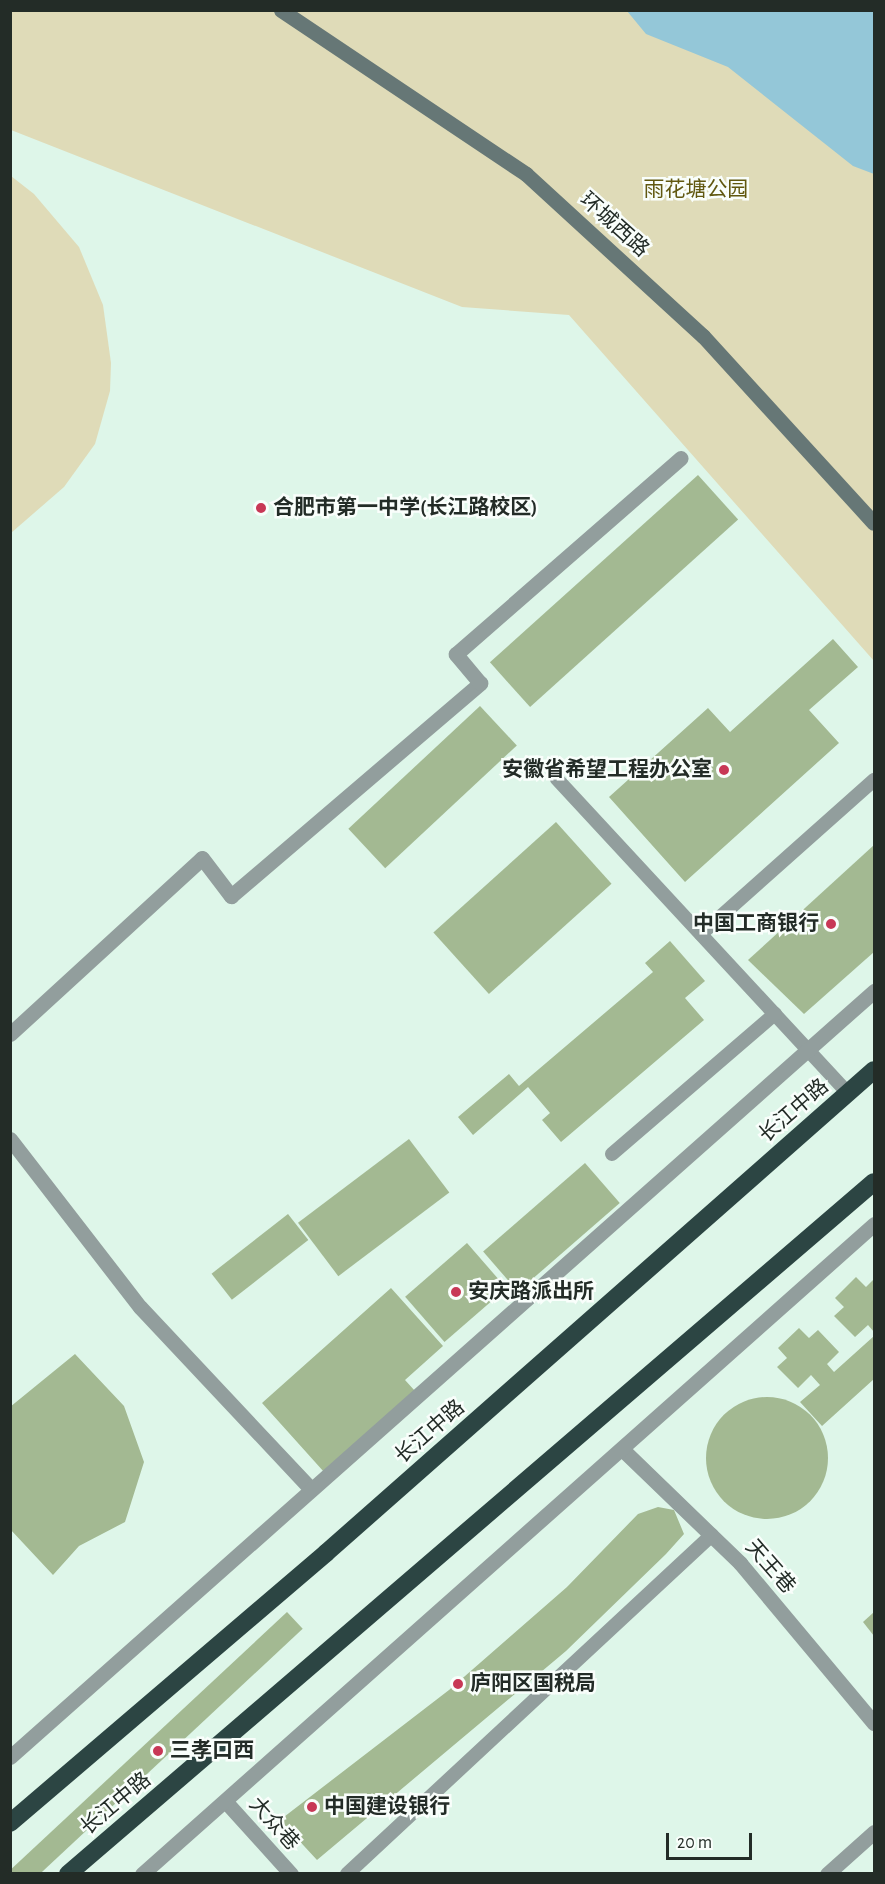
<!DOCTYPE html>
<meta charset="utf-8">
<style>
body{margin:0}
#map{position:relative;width:885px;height:1884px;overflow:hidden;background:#def6e9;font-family:"Alegreya Sans","Noto Sans SC",sans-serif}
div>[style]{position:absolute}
.green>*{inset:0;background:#dfdbb8}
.water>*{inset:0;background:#94c7d8}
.building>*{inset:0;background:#a3b992;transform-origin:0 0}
.round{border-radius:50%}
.lane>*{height:14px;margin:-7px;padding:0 7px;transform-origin:7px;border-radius:7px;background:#929e9d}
.street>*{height:15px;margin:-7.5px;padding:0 7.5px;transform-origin:7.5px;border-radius:7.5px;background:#929e9d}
.secondary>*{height:15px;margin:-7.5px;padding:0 7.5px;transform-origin:7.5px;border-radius:7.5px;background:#667776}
.highway>*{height:18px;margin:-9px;padding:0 9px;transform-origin:9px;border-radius:9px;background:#2c4543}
.dots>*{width:16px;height:16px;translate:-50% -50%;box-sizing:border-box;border:3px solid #f9fefb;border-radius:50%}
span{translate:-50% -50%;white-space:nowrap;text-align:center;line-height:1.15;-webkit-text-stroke:5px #f9fefb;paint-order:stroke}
.park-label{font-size:21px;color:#615810}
.street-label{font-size:21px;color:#232c27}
.poi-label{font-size:21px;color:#232c27;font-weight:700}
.left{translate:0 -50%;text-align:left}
.right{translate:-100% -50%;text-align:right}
.frame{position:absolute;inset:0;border:12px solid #232c27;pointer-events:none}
.scale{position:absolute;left:666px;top:1833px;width:86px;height:27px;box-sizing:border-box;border:3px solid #232c27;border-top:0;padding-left:8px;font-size:18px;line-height:21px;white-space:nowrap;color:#232c27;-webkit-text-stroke:4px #f9fefb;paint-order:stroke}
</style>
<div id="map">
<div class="green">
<div style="clip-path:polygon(10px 11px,874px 11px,874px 661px,569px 315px,462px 307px,11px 130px)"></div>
<div style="clip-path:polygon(11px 176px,34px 194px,79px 247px,103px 305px,111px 363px,110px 391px,95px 444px,64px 487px,11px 533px)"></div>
</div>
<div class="water">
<div style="clip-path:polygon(627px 11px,874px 11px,874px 174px,853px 166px,728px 67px,646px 34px)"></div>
</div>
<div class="building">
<div style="left:698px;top:475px;width:60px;height:280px;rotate:48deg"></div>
<div style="clip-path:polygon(833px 639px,858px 667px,809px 710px,839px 743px,685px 882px,609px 797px,708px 708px,730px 732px)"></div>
<div style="left:480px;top:706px;width:54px;height:180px;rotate:47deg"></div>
<div style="left:556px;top:822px;width:83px;height:165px;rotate:48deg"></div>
<div style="clip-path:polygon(874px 845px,874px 952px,804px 1014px,748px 960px)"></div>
<div style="clip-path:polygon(670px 941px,705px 981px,685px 998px,704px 1020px,561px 1142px,542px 1120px,550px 1113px,528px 1087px,473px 1135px,458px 1117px,509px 1074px,519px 1086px,653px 972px,645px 963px)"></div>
<div style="left:409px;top:1139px;width:67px;height:139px;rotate:53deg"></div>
<div style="left:585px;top:1163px;width:53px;height:135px;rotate:49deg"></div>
<div style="left:288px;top:1214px;width:33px;height:97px;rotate:52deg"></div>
<div style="left:467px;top:1243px;width:60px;height:82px;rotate:49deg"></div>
<div style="clip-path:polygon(856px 1277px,866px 1287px,874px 1279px,874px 1332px,868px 1325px,855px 1337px,834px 1316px,844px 1307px,835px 1298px)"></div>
<div style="clip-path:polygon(391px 1288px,443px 1346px,405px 1380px,415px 1391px,324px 1472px,262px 1403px)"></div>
<div style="clip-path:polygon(799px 1328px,809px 1338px,818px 1330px,839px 1352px,827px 1364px,834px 1372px,874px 1336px,874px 1379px,822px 1426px,800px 1402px,820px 1385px,811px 1375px,798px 1388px,777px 1367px,787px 1358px,778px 1348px)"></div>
<div style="clip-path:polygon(75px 1354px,124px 1406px,144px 1462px,125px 1522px,79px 1546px,53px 1575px,10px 1529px,10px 1407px)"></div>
<div class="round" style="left:706px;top:1397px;width:122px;height:122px"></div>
<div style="clip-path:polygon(658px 1507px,674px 1510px,684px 1534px,666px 1554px,566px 1651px,317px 1860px,280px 1820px,449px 1690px,567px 1587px,638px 1514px)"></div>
<div style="left:287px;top:1612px;width:23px;height:381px;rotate:47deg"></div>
<div style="clip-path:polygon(874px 1612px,874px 1636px,863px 1622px)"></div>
</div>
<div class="lane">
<div style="left:557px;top:779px;width:428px;rotate:47.2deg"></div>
<div style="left:701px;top:934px;width:232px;rotate:-41.7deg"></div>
<div style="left:612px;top:1154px;width:215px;rotate:-40.7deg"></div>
<div style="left:347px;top:1874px;width:498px;rotate:-42.9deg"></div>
</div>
<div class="street">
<div style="left:10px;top:1034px;width:260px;rotate:-42.5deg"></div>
<div style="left:202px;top:858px;width:48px;rotate:52.7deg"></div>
<div style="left:231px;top:896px;width:328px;rotate:-40.5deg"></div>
<div style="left:480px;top:683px;width:38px;rotate:-130deg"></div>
<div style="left:456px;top:654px;width:298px;rotate:-41.1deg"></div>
<div style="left:10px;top:1139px;width:212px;rotate:52.3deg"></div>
<div style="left:140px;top:1307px;width:250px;rotate:46.8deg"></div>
<div style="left:623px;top:1450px;width:163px;rotate:44deg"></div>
<div style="left:740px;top:1563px;width:209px;rotate:50.1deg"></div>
<div style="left:10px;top:1757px;width:1155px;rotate:-41.56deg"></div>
<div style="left:226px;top:1802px;width:97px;rotate:47.9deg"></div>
<div style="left:142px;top:1874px;width:979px;rotate:-41.6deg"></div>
<div style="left:827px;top:1874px;width:63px;rotate:-41.8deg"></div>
</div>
<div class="secondary">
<div style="left:281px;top:10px;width:295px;rotate:33.8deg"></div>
<div style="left:526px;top:174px;width:240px;rotate:42.5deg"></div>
<div style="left:703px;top:336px;width:253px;rotate:47.6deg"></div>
</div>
<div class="highway">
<div style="left:10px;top:1823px;width:416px;rotate:-40.5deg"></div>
<div style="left:326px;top:1553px;width:730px;rotate:-41.39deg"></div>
<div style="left:68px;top:1874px;width:1062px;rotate:-40.65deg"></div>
</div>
<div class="dots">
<div style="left:261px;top:508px;background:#c83856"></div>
<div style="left:724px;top:770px;background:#c83856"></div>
<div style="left:831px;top:924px;background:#c83856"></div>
<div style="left:456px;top:1292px;background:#c83856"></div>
<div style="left:458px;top:1684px;background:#c83856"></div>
<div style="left:158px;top:1751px;background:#c83856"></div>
<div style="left:312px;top:1807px;background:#c83856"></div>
</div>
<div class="park-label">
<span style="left:696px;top:190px">雨花塘公园</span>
</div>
<div class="street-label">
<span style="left:614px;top:225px;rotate:42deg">环城西路</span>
<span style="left:794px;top:1111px;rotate:-41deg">长江中路</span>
<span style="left:430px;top:1432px;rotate:-41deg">长江中路</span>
<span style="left:770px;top:1567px;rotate:49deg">天王巷</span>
<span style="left:116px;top:1804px;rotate:-40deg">长江中路</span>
<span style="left:274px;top:1824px;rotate:48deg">大众巷</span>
</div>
<div class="poi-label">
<span class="left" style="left:273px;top:508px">合肥市第一中学(长江路校区)</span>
<span class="right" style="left:712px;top:770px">安徽省希望工程办公室</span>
<span class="right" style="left:819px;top:924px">中国工商银行</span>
<span class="left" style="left:468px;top:1292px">安庆路派出所</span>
<span class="left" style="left:470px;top:1684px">庐阳区国税局</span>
<span class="left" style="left:170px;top:1751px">三孝口西</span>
<span class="left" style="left:324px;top:1807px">中国建设银行</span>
</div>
<div class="frame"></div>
<div class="scale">20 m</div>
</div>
